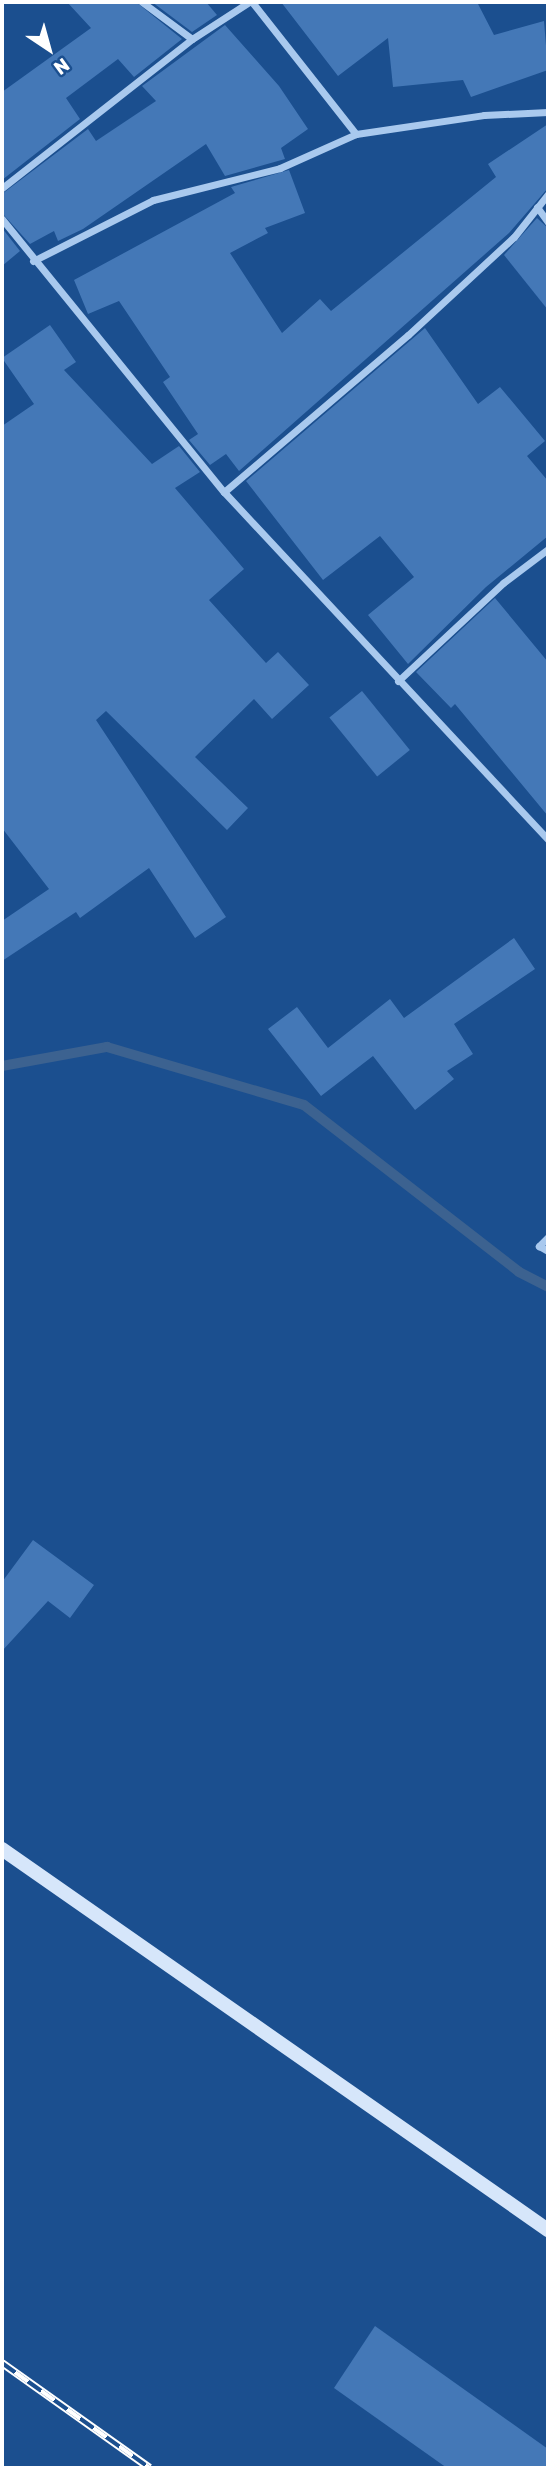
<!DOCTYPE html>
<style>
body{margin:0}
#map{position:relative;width:550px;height:2470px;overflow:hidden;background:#1b4f8f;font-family:Rubik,sans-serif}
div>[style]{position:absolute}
.stream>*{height:10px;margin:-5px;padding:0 5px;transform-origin:5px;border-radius:5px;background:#3c6290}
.building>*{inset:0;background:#4478b7;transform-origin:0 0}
.street>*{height:7px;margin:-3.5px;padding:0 3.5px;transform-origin:3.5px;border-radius:3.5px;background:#a9c9ee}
.secondary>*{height:14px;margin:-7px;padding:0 7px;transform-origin:7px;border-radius:7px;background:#d6e6fa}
.rail>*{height:8px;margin-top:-4px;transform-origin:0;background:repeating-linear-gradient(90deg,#1b4f8f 0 16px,#fff 0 32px);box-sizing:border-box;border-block:2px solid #fff}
span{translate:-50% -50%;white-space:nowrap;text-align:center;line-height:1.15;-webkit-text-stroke:5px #1b4f8f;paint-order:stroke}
.frame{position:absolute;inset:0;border:4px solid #fff;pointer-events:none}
.north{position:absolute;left:14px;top:14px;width:70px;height:70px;-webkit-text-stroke:5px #1b4f8f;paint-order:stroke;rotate:144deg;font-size:19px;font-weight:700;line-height:28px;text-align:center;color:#fff}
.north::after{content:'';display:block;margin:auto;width:24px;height:32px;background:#fff;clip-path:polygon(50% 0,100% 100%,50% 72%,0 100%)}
</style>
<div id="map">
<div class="stream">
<div style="left:2px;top:1066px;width:107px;rotate:-10.3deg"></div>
<div style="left:107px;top:1047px;width:205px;rotate:16.4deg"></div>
<div style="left:304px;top:1105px;width:272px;rotate:37.8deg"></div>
<div style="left:519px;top:1272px;width:33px;rotate:27deg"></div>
</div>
<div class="building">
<div style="clip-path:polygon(67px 2px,136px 2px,182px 39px,134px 77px,118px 59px,66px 98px,80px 119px,2px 180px,2px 92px,91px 28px)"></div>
<div style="clip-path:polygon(152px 2px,206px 2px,217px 15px,192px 32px)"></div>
<div style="clip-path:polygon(281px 2px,477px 2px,494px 35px,544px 21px,548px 70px,471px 97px,463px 80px,393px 87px,388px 38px,338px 76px)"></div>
<div style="clip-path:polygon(225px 25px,279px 86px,308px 129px,281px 148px,285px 159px,225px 176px,206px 144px,83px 229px,58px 241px,54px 231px,30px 244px,2px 213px,2px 194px,88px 129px,96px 141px,156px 101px,142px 86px)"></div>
<div style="clip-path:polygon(548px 124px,548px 188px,509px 233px,239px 471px,226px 454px,210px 465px,189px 440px,198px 434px,163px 382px,170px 377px,119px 301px,88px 314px,74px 280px,235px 193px,231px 187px,289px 170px,305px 213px,265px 228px,268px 233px,230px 253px,282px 333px,320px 299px,331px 311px,496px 177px,488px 164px)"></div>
<div style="clip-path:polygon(537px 218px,548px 228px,548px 310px,504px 255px)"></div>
<div style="clip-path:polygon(2px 228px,20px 251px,2px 266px)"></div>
<div style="clip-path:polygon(50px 325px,76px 362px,64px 370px,152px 464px,179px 446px,200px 472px,175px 488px,244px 569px,209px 600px,266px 663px,278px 652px,309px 685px,272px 719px,254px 699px,195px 757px,248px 808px,227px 830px,106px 711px,96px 720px,226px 917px,195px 938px,149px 868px,80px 918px,76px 912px,2px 961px,2px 921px,49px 889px,2px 828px,2px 426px,34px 404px,2px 358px)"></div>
<div style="clip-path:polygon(425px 328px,478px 404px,500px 387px,545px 441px,527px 456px,548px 481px,548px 536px,486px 587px,408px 664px,368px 615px,414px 577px,380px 536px,323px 580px,246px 481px)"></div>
<div style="clip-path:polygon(495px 598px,548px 662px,548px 816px,455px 704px,451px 708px,416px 672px)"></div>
<div style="left:362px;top:691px;width:76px;height:42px;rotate:51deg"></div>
<div style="clip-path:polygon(514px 938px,535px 969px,454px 1024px,473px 1054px,447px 1071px,454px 1079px,415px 1110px,373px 1056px,321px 1096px,268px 1029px,297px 1007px,328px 1048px,390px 999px,404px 1018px)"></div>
<div style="clip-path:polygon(33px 1540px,94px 1585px,70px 1618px,48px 1601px,2px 1651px,2px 1582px)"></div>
<div style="clip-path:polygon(375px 2326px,548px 2449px,548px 2468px,447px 2468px,334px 2388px)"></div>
</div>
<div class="street">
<div style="left:142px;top:2px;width:62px;rotate:36.5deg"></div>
<div style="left:252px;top:2px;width:168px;rotate:51.8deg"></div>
<div style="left:2px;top:188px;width:241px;rotate:-38.1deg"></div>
<div style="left:192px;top:39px;width:68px;rotate:-33deg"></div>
<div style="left:537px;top:207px;width:19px;rotate:54deg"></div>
<div style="left:2px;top:219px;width:352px;rotate:50.9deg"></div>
<div style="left:224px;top:492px;width:475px;rotate:47deg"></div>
<div style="left:33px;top:261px;width:135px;rotate:-26.9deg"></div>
<div style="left:153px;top:200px;width:131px;rotate:-14.1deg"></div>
<div style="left:280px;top:168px;width:83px;rotate:-24.1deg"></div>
<div style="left:356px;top:134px;width:129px;rotate:-8.4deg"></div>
<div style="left:484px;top:115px;width:64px;rotate:-2.7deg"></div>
<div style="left:224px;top:492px;width:242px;rotate:-40.5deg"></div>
<div style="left:408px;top:335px;width:144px;rotate:-42.8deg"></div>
<div style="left:514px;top:237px;width:55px;rotate:-51.7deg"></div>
<div style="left:398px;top:681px;width:144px;rotate:-43deg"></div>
<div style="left:503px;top:583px;width:56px;rotate:-37.1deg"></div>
<div style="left:548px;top:1237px;width:13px;rotate:135deg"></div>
<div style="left:539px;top:1246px;width:10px;rotate:29deg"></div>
</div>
<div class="secondary">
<div style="left:2px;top:1849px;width:666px;rotate:34.91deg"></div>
</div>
<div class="rail">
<div style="left:2px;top:2363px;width:181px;rotate:35.4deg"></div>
</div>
<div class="frame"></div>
<div class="north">N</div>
</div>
